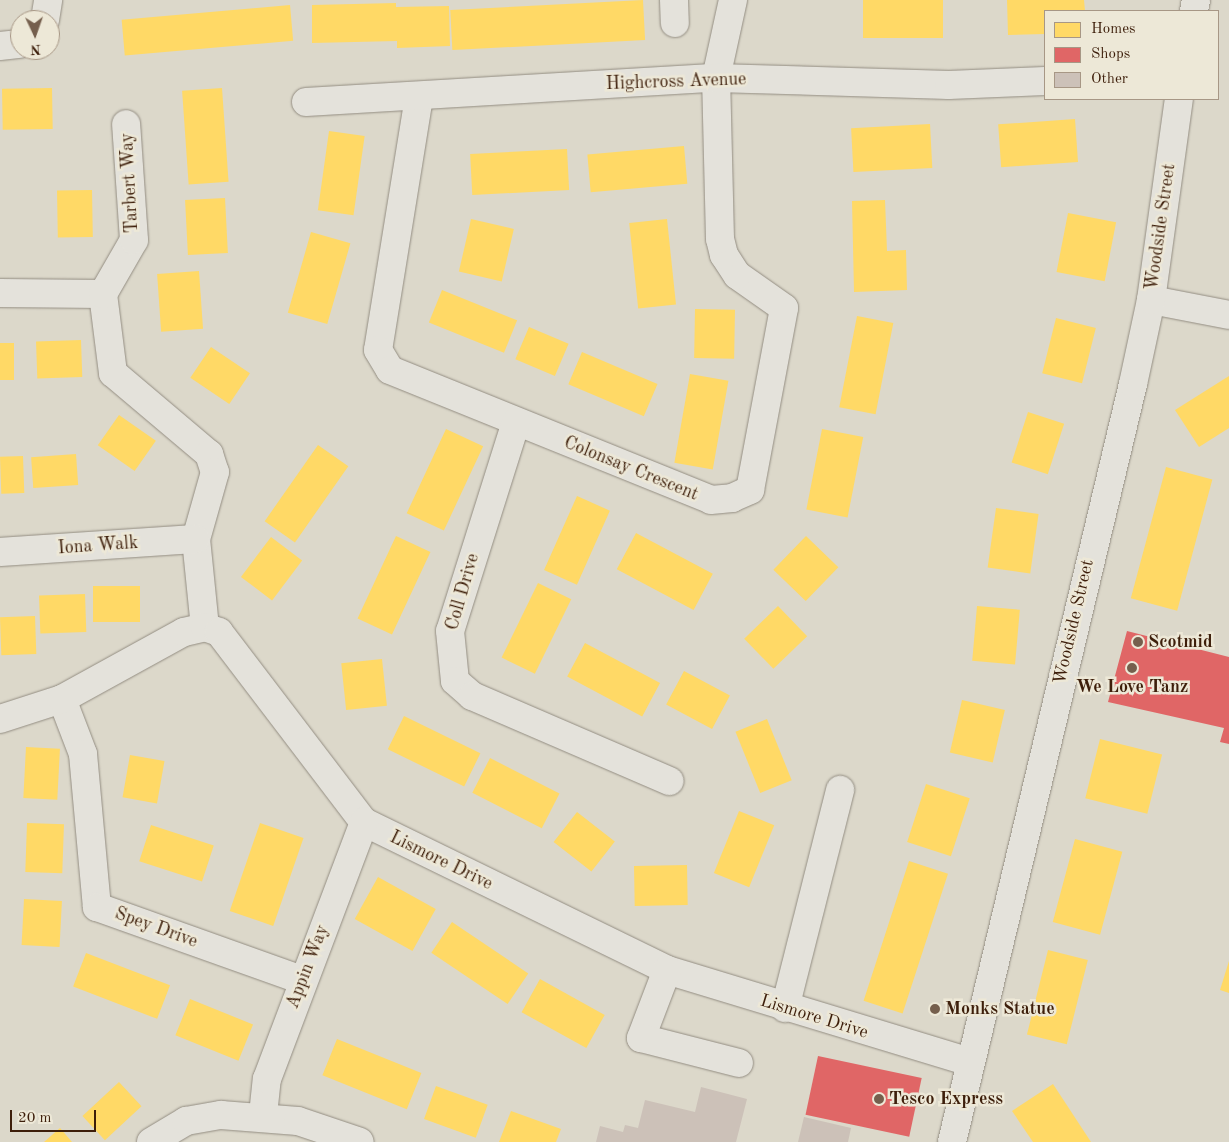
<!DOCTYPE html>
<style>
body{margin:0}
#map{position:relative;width:1229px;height:1142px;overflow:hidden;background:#dcd8ca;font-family:"Old Standard TT",serif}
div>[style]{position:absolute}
.homes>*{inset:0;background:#ffd966;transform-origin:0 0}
.shops>*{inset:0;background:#e06666;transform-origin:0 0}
.building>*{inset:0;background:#ccc1b8}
.roads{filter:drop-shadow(0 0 1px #938d82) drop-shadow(0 0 1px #938d82)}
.minor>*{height:28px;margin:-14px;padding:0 14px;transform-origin:14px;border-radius:14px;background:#e4e2db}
.dots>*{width:14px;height:14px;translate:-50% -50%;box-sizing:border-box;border:2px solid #ede8d7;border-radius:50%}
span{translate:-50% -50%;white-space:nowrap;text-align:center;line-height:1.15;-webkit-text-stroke:5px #ede8d7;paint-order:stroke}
.street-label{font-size:18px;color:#3d1e0a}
.poi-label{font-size:18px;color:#3d1e0a;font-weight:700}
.left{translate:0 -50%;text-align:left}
.legend{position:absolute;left:1044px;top:10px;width:175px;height:90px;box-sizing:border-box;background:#ede8d7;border:1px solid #a79785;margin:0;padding:6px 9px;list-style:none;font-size:15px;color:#3d1e0a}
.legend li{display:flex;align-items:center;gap:10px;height:25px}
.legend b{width:25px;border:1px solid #a79785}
.north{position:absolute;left:10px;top:10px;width:50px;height:50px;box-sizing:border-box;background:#ede8d7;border:1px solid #a79785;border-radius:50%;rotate:177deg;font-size:14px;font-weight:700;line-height:20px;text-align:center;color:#3d1e0a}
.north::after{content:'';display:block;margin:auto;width:18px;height:22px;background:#755f4d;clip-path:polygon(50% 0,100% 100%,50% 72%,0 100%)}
.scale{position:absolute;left:10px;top:1110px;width:86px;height:22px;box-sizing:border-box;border:2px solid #3d1e0a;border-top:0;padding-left:6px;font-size:15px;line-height:18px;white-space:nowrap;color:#3d1e0a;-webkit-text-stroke:4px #ede8d7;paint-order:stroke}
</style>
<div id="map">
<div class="homes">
<div style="left:643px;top:0;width:40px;height:193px;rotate:87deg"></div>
<div style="left:863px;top:0;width:80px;height:38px"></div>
<div style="clip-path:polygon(1007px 0,1084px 0,1085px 11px,1045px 11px,1045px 34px,1008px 35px)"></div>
<div style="clip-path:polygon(396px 3px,396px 7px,449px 6px,450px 46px,397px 48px,397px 41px,312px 43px,312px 5px)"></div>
<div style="left:290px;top:5px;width:36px;height:169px;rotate:85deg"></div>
<div style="left:52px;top:88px;width:41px;height:50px;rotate:89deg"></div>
<div style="left:222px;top:88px;width:94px;height:40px;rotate:86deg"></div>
<div style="left:1075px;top:119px;width:43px;height:77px;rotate:86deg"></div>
<div style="left:930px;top:124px;width:44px;height:79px;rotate:87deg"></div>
<div style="left:329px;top:131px;width:36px;height:80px;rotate:8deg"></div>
<div style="left:684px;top:146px;width:38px;height:97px;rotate:85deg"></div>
<div style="left:567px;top:149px;width:41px;height:97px;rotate:87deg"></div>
<div style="left:92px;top:190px;width:47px;height:35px;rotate:89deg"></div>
<div style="left:225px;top:198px;width:55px;height:40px;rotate:87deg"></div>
<div style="clip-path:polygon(885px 200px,887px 251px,906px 250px,907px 290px,854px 292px,852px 201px)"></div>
<div style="left:1068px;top:213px;width:49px;height:60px;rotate:11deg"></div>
<div style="left:471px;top:219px;width:44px;height:54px;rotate:13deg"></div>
<div style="left:667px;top:219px;width:86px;height:38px;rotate:84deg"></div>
<div style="left:311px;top:232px;width:41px;height:84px;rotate:16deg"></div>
<div style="left:199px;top:271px;width:58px;height:42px;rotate:86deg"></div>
<div style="left:442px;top:290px;width:81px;height:35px;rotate:22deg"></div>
<div style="left:695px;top:309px;width:40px;height:49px;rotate:1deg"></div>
<div style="left:857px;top:316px;width:37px;height:93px;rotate:11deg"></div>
<div style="left:1056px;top:318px;width:41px;height:57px;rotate:14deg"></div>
<div style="left:529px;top:327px;width:43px;height:35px;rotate:23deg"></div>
<div style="left:81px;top:340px;width:37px;height:45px;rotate:88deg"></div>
<div style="left:0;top:343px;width:14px;height:37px"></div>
<div style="left:211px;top:347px;width:47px;height:37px;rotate:34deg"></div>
<div style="left:582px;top:352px;width:82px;height:35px;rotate:23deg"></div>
<div style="left:690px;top:374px;width:39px;height:90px;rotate:10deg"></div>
<div style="clip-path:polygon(1229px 376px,1229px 428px,1199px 447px,1175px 410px)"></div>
<div style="left:1028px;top:412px;width:38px;height:53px;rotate:18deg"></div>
<div style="left:119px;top:415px;width:45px;height:37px;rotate:35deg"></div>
<div style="left:446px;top:429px;width:41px;height:93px;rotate:25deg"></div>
<div style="left:822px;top:429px;width:42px;height:82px;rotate:11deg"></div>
<div style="left:318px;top:445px;width:37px;height:93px;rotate:35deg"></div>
<div style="left:76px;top:454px;width:31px;height:45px;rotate:86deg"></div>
<div style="left:23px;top:456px;width:37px;height:23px;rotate:88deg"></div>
<div style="left:1166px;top:467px;width:48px;height:136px;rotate:15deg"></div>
<div style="left:577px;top:496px;width:36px;height:81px;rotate:24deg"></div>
<div style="left:996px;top:508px;width:43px;height:60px;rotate:8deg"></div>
<div style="left:636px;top:533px;width:87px;height:41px;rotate:28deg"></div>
<div style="left:396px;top:536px;width:38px;height:91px;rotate:25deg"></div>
<div style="left:806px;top:536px;width:45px;height:47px;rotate:44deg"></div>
<div style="left:271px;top:537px;width:39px;height:50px;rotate:37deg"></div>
<div style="left:538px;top:583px;width:37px;height:83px;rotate:26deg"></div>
<div style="left:140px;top:586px;width:36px;height:47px;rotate:90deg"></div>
<div style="left:85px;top:594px;width:38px;height:46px;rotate:88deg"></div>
<div style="left:778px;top:606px;width:42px;height:47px;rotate:46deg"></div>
<div style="left:977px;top:606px;width:43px;height:55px;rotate:5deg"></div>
<div style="left:35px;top:616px;width:38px;height:35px;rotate:88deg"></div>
<div style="left:585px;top:643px;width:85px;height:38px;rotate:28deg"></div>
<div style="left:382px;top:659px;width:47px;height:41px;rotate:84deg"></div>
<div style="left:684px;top:671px;width:52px;height:38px;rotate:28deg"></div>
<div style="left:962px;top:700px;width:44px;height:54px;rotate:13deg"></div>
<div style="left:404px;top:716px;width:85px;height:37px;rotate:26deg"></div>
<div style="left:767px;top:719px;width:66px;height:34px;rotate:68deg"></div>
<div style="left:1100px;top:739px;width:64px;height:61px;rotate:14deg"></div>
<div style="left:26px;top:747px;width:34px;height:51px;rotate:3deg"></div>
<div style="left:130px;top:755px;width:35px;height:43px;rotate:10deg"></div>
<div style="left:490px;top:758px;width:78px;height:39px;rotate:27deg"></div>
<div style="left:926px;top:784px;width:46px;height:61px;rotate:18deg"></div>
<div style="left:739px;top:811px;width:38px;height:67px;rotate:22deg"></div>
<div style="left:577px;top:812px;width:48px;height:38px;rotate:38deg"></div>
<div style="left:27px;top:823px;width:37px;height:49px;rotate:2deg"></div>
<div style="left:260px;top:823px;width:46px;height:93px;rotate:19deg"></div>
<div style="left:151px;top:825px;width:66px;height:38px;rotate:18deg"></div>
<div style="left:1075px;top:839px;width:49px;height:86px;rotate:15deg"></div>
<div style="left:909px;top:861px;width:41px;height:147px;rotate:18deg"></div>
<div style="left:687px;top:865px;width:40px;height:53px;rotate:89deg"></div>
<div style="left:378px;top:877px;width:66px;height:48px;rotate:29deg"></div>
<div style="left:24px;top:899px;width:38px;height:46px;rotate:3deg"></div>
<div style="left:452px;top:922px;width:92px;height:37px;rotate:34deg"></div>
<div style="left:1048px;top:950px;width:41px;height:87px;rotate:14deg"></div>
<div style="left:86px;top:953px;width:90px;height:36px;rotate:21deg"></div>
<div style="clip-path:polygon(1229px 961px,1229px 993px,1220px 990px)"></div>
<div style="left:540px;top:979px;width:74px;height:38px;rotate:29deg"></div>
<div style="left:190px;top:999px;width:68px;height:39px;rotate:22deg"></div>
<div style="left:337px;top:1039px;width:91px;height:39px;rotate:22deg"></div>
<div style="left:119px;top:1082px;width:33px;height:50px;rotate:47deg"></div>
<div style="clip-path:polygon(1053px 1084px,1091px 1142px,1033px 1142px,1012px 1111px)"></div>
<div style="left:436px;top:1086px;width:55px;height:35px;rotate:20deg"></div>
<div style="clip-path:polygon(511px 1111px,561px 1129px,556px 1142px,499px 1142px)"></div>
<div style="clip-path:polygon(60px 1128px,72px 1142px,44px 1142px)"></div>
</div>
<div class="shops">
<div style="clip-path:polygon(1127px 631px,1229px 657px,1229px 744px,1220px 742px,1224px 728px,1108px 702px)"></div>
<div style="left:818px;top:1056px;width:106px;height:60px;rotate:12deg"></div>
</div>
<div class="building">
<div style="clip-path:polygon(701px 1087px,747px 1099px,736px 1142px,596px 1142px,600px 1126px,623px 1132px,625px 1125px,638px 1128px,645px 1100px,695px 1112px)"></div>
<div style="clip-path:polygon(804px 1117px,851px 1128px,848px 1142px,798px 1142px)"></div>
</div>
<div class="roads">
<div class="minor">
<div style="left:674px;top:0;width:23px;rotate:88deg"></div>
<div style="left:1194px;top:11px;width:11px;rotate:-80deg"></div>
<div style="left:45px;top:20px;width:20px;rotate:-81deg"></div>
<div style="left:0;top:46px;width:20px;rotate:-6deg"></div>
<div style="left:419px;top:97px;width:256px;rotate:99.2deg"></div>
<div style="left:378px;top:350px;width:23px;rotate:59deg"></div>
<div style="left:390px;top:370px;width:346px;rotate:22deg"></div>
<div style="left:711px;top:500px;width:21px;rotate:-5deg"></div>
<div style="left:732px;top:498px;width:20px;rotate:-24deg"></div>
<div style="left:750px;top:490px;width:185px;rotate:-79.4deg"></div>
<div style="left:784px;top:308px;width:57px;rotate:-144.9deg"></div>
<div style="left:737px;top:275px;width:24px;rotate:-123deg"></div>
<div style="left:724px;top:255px;width:16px;rotate:-104deg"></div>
<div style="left:720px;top:239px;width:161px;rotate:-91.4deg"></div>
<div style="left:716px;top:78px;width:80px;rotate:-77.7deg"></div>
<div style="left:306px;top:102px;width:411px;rotate:-3.4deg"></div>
<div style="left:716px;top:78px;width:233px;rotate:1.7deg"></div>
<div style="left:949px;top:85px;width:96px;rotate:-2.4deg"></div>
<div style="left:0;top:293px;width:103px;rotate:0.6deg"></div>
<div style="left:103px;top:294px;width:80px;rotate:82.8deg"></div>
<div style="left:113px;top:373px;width:126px;rotate:40.2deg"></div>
<div style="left:209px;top:454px;width:19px;rotate:72deg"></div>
<div style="left:215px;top:472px;width:70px;rotate:105.8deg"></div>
<div style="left:196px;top:539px;width:88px;rotate:84.2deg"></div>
<div style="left:103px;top:294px;width:62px;rotate:-60.1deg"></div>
<div style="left:134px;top:240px;width:116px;rotate:-93.9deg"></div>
<div style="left:1151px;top:300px;width:79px;rotate:10.9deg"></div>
<div style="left:516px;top:422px;width:219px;rotate:107.5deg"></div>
<div style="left:450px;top:631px;width:50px;rotate:84.3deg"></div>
<div style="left:455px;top:681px;width:23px;rotate:41deg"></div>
<div style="left:472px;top:696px;width:215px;rotate:23.3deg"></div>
<div style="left:0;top:552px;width:196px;rotate:-3.8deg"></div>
<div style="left:62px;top:699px;width:59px;rotate:69.1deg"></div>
<div style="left:83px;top:754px;width:154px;rotate:84.8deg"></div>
<div style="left:97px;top:907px;width:218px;rotate:19.6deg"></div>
<div style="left:0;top:719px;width:65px;rotate:-17.9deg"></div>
<div style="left:62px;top:699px;width:139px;rotate:-28.8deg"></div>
<div style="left:184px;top:632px;width:22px;rotate:-13deg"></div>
<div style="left:205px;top:627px;width:15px;rotate:20deg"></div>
<div style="left:219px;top:632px;width:239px;rotate:52.7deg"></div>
<div style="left:364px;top:822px;width:337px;rotate:26deg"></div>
<div style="left:667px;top:970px;width:317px;rotate:16.9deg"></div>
<div style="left:667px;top:970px;width:73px;rotate:110.9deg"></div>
<div style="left:641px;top:1038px;width:101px;rotate:14.3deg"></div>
<div style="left:785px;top:1008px;width:225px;rotate:-75.8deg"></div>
<div style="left:263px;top:1115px;width:36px;rotate:-84deg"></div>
<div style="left:267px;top:1079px;width:275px;rotate:-69.3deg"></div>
<div style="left:151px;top:1142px;width:41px;rotate:-31deg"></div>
<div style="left:186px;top:1121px;width:36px;rotate:-10deg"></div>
<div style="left:221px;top:1115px;width:77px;rotate:4.5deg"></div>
<div style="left:298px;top:1121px;width:65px;rotate:18.7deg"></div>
<div style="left:952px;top:1142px;width:779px;rotate:-76.57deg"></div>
<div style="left:1133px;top:384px;width:86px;rotate:-77.9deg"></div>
<div style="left:1151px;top:300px;width:203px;rotate:-82.1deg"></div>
</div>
</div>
<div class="dots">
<div style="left:1138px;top:642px;background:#755f4d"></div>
<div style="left:1132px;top:668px;background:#755f4d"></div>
<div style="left:935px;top:1009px;background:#755f4d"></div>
<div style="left:879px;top:1099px;background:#755f4d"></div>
</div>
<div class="street-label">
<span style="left:676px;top:82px;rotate:-2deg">Highcross Avenue</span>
<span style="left:130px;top:183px;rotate:-93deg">Tarbert Way</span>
<span style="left:1161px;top:227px;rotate:-82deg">Woodside Street</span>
<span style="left:631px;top:469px;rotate:22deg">Colonsay Crescent</span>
<span style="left:98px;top:546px;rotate:-4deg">Iona Walk</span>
<span style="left:463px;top:592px;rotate:-74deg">Coll Drive</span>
<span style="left:1074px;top:622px;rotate:-77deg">Woodside Street</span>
<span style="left:441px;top:861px;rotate:26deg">Lismore Drive</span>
<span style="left:156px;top:928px;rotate:20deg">Spey Drive</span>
<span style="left:308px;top:967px;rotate:-69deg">Appin Way</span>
<span style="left:814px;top:1017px;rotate:17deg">Lismore Drive</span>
</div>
<div class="poi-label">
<span class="left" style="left:1148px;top:642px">Scotmid</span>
<span style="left:1132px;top:687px">We Love Tanz</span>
<span class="left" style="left:945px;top:1009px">Monks Statue</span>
<span class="left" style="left:889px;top:1099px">Tesco Express</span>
</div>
<ul class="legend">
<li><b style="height:14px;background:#ffd966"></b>Homes</li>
<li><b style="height:14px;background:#e06666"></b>Shops</li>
<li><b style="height:14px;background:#ccc1b8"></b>Other</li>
</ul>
<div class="north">N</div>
<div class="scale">20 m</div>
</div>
